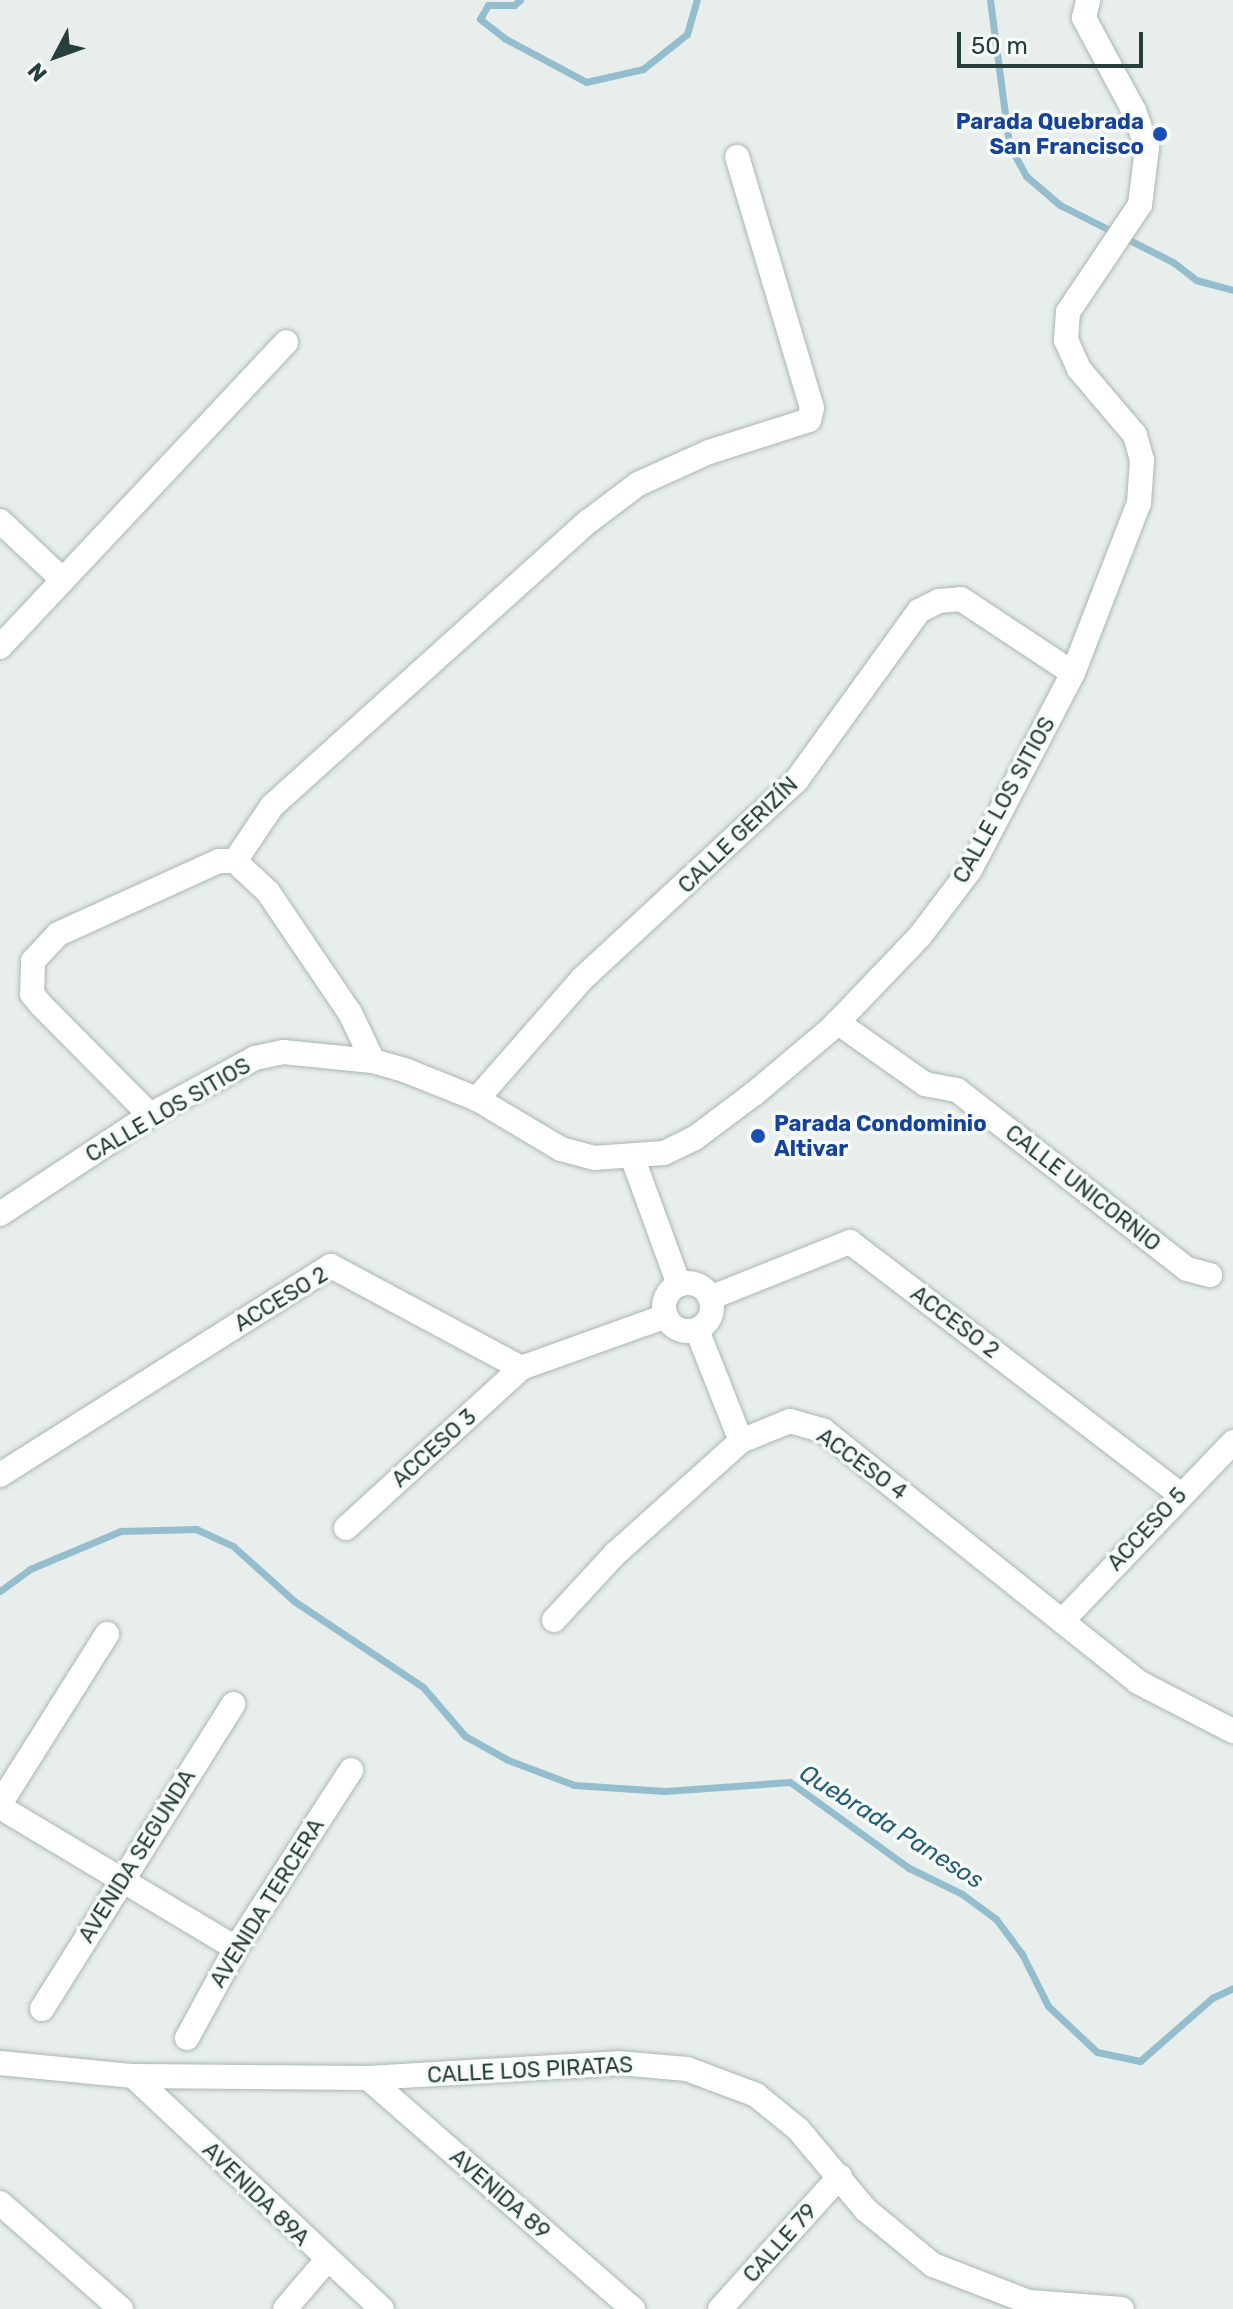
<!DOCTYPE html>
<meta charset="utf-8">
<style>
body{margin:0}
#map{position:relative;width:1233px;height:2309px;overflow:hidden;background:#e7eeec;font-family:Rubik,sans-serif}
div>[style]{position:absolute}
.stream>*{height:7px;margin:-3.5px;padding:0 3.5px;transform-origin:3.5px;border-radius:3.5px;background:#94bdce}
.roads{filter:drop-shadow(0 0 2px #aab6b4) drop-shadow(0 0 2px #aab6b4)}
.minor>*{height:24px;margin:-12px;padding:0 12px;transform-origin:12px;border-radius:12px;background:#fff}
.minor>.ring{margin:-12px;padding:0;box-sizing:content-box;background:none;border:24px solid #fff;border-radius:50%}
.dots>*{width:22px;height:22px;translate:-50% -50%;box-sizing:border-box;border:4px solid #f7fbf9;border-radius:50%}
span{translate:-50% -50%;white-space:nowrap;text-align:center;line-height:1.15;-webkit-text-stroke:7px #f7fbf9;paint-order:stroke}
.transit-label{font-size:22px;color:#164399;font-weight:700}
.right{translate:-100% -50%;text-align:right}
.left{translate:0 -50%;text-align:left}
.street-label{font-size:22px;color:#273f3c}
.water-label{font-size:24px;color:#255e77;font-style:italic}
.north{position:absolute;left:16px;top:16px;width:80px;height:80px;-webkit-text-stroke:6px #f7fbf9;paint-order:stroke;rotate:229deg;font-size:22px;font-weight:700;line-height:32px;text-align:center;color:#273f3c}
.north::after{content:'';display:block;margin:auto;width:28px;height:36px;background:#273f3c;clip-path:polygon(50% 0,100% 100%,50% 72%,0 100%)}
.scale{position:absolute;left:957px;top:32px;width:186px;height:36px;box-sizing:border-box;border:4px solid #273f3c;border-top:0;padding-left:10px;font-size:24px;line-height:28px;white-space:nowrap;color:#273f3c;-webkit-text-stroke:6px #f7fbf9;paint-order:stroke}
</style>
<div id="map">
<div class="stream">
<div style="left:520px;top:0;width:8px;rotate:140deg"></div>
<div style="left:514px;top:5px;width:26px;rotate:180deg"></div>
<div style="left:488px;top:5px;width:16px;rotate:120deg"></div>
<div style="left:480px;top:19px;width:31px;rotate:38deg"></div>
<div style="left:504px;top:38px;width:93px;rotate:28.2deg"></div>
<div style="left:586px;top:82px;width:58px;rotate:-12.8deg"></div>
<div style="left:643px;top:69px;width:56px;rotate:-38.5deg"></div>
<div style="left:687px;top:34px;width:35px;rotate:-74deg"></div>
<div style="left:990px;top:0;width:146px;rotate:82.5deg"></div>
<div style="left:1009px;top:145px;width:35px;rotate:61deg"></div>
<div style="left:1026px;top:176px;width:45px;rotate:40.5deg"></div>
<div style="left:1060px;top:205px;width:127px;rotate:26.8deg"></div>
<div style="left:1173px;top:262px;width:29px;rotate:38deg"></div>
<div style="left:1196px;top:280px;width:38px;rotate:15deg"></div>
<div style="left:0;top:1591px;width:37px;rotate:-36deg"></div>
<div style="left:30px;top:1569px;width:99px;rotate:-22.7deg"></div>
<div style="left:121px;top:1531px;width:75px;rotate:-1.5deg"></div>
<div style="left:196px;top:1529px;width:41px;rotate:24.7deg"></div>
<div style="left:233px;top:1546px;width:82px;rotate:42deg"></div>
<div style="left:294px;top:1601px;width:155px;rotate:33.7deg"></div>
<div style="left:423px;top:1687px;width:65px;rotate:49.4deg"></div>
<div style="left:465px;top:1736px;width:49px;rotate:29.2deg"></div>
<div style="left:508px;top:1760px;width:71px;rotate:20.7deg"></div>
<div style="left:574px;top:1785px;width:91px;rotate:3.8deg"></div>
<div style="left:665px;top:1791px;width:125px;rotate:-4.1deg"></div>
<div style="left:790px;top:1782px;width:147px;rotate:35.9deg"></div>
<div style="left:909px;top:1868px;width:59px;rotate:26.1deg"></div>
<div style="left:962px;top:1894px;width:42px;rotate:36.3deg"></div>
<div style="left:996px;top:1919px;width:44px;rotate:53.4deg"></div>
<div style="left:1022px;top:1954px;width:58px;rotate:63.4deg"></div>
<div style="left:1048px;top:2006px;width:67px;rotate:43.2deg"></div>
<div style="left:1097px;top:2052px;width:44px;rotate:11.8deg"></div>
<div style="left:1140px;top:2061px;width:96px;rotate:-41.2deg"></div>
<div style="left:1212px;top:1998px;width:23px;rotate:-25deg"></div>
</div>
<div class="roads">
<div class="minor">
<div style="left:0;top:521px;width:83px;rotate:43.1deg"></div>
<div style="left:0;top:647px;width:418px;rotate:-46.8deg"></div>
<div style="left:235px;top:861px;width:66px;rotate:-56.1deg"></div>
<div style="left:272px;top:806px;width:426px;rotate:-42deg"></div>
<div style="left:589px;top:521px;width:61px;rotate:-37.1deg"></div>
<div style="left:638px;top:484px;width:78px;rotate:-24.3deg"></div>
<div style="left:709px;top:452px;width:105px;rotate:-17.7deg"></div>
<div style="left:809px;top:420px;width:12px;rotate:-76deg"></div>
<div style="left:812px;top:408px;width:262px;rotate:-106.6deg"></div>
<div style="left:837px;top:1022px;width:108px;rotate:35.2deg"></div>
<div style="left:925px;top:1084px;width:33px;rotate:11deg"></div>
<div style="left:957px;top:1090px;width:291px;rotate:37.9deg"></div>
<div style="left:1187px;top:1269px;width:24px;rotate:15deg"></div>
<div style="left:477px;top:1099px;width:159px;rotate:-48.8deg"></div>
<div style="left:582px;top:979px;width:292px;rotate:-42.8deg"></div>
<div style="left:796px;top:781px;width:210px;rotate:-54.1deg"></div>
<div style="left:919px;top:611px;width:22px;rotate:-27deg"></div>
<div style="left:939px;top:601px;width:22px;rotate:-5deg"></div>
<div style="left:961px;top:599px;width:134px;rotate:33.5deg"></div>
<div style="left:150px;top:1115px;width:155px;rotate:-134.7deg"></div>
<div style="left:41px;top:1005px;width:14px;rotate:-129deg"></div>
<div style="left:32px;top:994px;width:33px;rotate:-88deg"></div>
<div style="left:33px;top:961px;width:37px;rotate:-47deg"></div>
<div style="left:58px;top:934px;width:177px;rotate:-24.4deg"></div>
<div style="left:219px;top:861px;width:16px"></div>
<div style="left:235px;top:861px;width:45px;rotate:43.2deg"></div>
<div style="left:268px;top:892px;width:146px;rotate:55.9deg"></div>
<div style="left:350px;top:1013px;width:53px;rotate:64.4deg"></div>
<div style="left:633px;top:1159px;width:134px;rotate:69.9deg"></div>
<div style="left:0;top:1214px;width:180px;rotate:-33.4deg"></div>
<div style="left:150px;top:1115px;width:119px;rotate:-28.5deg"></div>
<div style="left:255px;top:1058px;width:29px;rotate:-12deg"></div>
<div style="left:283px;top:1052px;width:90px;rotate:5.7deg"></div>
<div style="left:373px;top:1061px;width:35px;rotate:16deg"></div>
<div style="left:407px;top:1071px;width:75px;rotate:21.8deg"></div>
<div style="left:477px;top:1099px;width:98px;rotate:30.8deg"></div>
<div style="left:561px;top:1149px;width:34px;rotate:15deg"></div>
<div style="left:594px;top:1158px;width:70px;rotate:-4.1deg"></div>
<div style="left:664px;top:1153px;width:34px;rotate:-26deg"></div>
<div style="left:695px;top:1138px;width:75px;rotate:-36.9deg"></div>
<div style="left:755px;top:1093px;width:101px;rotate:-40.2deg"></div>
<div style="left:832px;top:1028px;width:127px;rotate:-46.3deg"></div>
<div style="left:920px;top:936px;width:83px;rotate:-52.9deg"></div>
<div style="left:970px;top:870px;width:222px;rotate:-62.4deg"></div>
<div style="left:1073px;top:673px;width:182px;rotate:-68.8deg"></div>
<div style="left:1139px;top:503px;width:43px;rotate:-86deg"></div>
<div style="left:1142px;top:460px;width:26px;rotate:-106deg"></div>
<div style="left:1135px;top:435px;width:87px;rotate:-130.3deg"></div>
<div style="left:1079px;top:369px;width:32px;rotate:-114deg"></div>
<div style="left:1066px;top:340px;width:28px;rotate:-86deg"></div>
<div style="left:1068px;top:312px;width:129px;rotate:-56.1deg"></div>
<div style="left:1140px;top:205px;width:57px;rotate:-83deg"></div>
<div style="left:1147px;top:148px;width:39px;rotate:-109deg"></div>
<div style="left:1134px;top:111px;width:106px;rotate:-118.3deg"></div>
<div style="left:1084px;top:18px;width:18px;rotate:-77deg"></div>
<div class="ring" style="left:664px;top:1283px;width:24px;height:24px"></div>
<div style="left:710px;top:1298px;width:151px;rotate:-21.8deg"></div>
<div style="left:850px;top:1242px;width:415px;rotate:37.4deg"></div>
<div style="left:697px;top:1330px;width:119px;rotate:68.4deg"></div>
<div style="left:0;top:1475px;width:391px;rotate:-32.3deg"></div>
<div style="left:331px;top:1266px;width:216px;rotate:28.2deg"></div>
<div style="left:521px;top:1368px;width:154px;rotate:-19.7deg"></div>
<div style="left:346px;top:1528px;width:237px;rotate:-42.4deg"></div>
<div style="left:1064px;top:1619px;width:245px;rotate:-46.3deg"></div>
<div style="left:554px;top:1620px;width:90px;rotate:-47.3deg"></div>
<div style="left:615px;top:1554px;width:169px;rotate:-41.9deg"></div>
<div style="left:741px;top:1441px;width:53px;rotate:-22.2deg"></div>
<div style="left:790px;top:1421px;width:35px;rotate:16deg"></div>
<div style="left:824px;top:1431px;width:402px;rotate:38.6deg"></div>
<div style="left:1138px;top:1682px;width:107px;rotate:27.3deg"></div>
<div style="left:0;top:1804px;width:201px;rotate:-57.8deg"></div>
<div style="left:0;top:1807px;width:275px;rotate:30.9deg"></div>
<div style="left:42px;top:2009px;width:360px;rotate:-57.9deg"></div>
<div style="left:187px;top:2038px;width:102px;rotate:-61.4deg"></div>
<div style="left:236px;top:1948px;width:212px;rotate:-57.1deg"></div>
<div style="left:0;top:2063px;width:134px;rotate:5.6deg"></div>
<div style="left:133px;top:2076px;width:235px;rotate:0.5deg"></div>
<div style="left:368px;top:2078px;width:250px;rotate:-3.4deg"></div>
<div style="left:618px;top:2063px;width:69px;rotate:5deg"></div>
<div style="left:687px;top:2069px;width:74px;rotate:20.6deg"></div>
<div style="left:756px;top:2095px;width:54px;rotate:39deg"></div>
<div style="left:798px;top:2129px;width:106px;rotate:50deg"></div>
<div style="left:866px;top:2210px;width:87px;rotate:39.4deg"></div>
<div style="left:933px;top:2265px;width:103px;rotate:21.1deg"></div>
<div style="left:1029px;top:2302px;width:93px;rotate:4.3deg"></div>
<div style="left:133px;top:2076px;width:341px;rotate:43.1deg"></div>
<div style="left:368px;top:2078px;width:352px;rotate:41.1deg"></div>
<div style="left:0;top:2203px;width:161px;rotate:41.2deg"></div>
<div style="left:285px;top:2309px;width:63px;rotate:-49.5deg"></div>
<div style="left:720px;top:2309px;width:179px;rotate:-47.9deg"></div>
</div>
</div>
<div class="dots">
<div style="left:1160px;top:134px;background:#1a4fb4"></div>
<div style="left:758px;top:1136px;background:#1a4fb4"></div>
</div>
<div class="transit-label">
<span class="right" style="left:1144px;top:134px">Parada Quebrada<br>San Francisco</span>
<span class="left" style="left:774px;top:1136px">Parada Condominio<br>Altivar</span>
</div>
<div class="street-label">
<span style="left:1004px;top:800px;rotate:-61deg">CALLE LOS SITIOS</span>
<span style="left:738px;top:835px;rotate:-44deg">CALLE GERIZÍN</span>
<span style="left:168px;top:1110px;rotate:-30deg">CALLE LOS SITIOS</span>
<span style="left:1083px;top:1188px;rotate:38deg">CALLE UNICORNIO</span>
<span style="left:281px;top:1299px;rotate:-31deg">ACCESO 2</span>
<span style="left:955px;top:1322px;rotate:37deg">ACCESO 2</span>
<span style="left:434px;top:1448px;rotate:-42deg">ACCESO 3</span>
<span style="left:862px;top:1464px;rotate:36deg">ACCESO 4</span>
<span style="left:1147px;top:1529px;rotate:-47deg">ACCESO 5</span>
<span style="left:137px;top:1856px;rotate:-58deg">AVENIDA SEGUNDA</span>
<span style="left:267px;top:1903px;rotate:-58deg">AVENIDA TERCERA</span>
<span style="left:530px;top:2070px;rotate:-3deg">CALLE LOS PIRATAS</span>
<span style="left:256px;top:2194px;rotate:44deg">AVENIDA 89A</span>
<span style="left:500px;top:2194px;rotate:41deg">AVENIDA 89</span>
<span style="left:780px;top:2243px;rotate:-48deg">CALLE 79</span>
</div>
<div class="water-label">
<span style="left:891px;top:1827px;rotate:32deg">Quebrada Panesos</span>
</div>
<div class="north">N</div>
<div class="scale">50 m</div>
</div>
